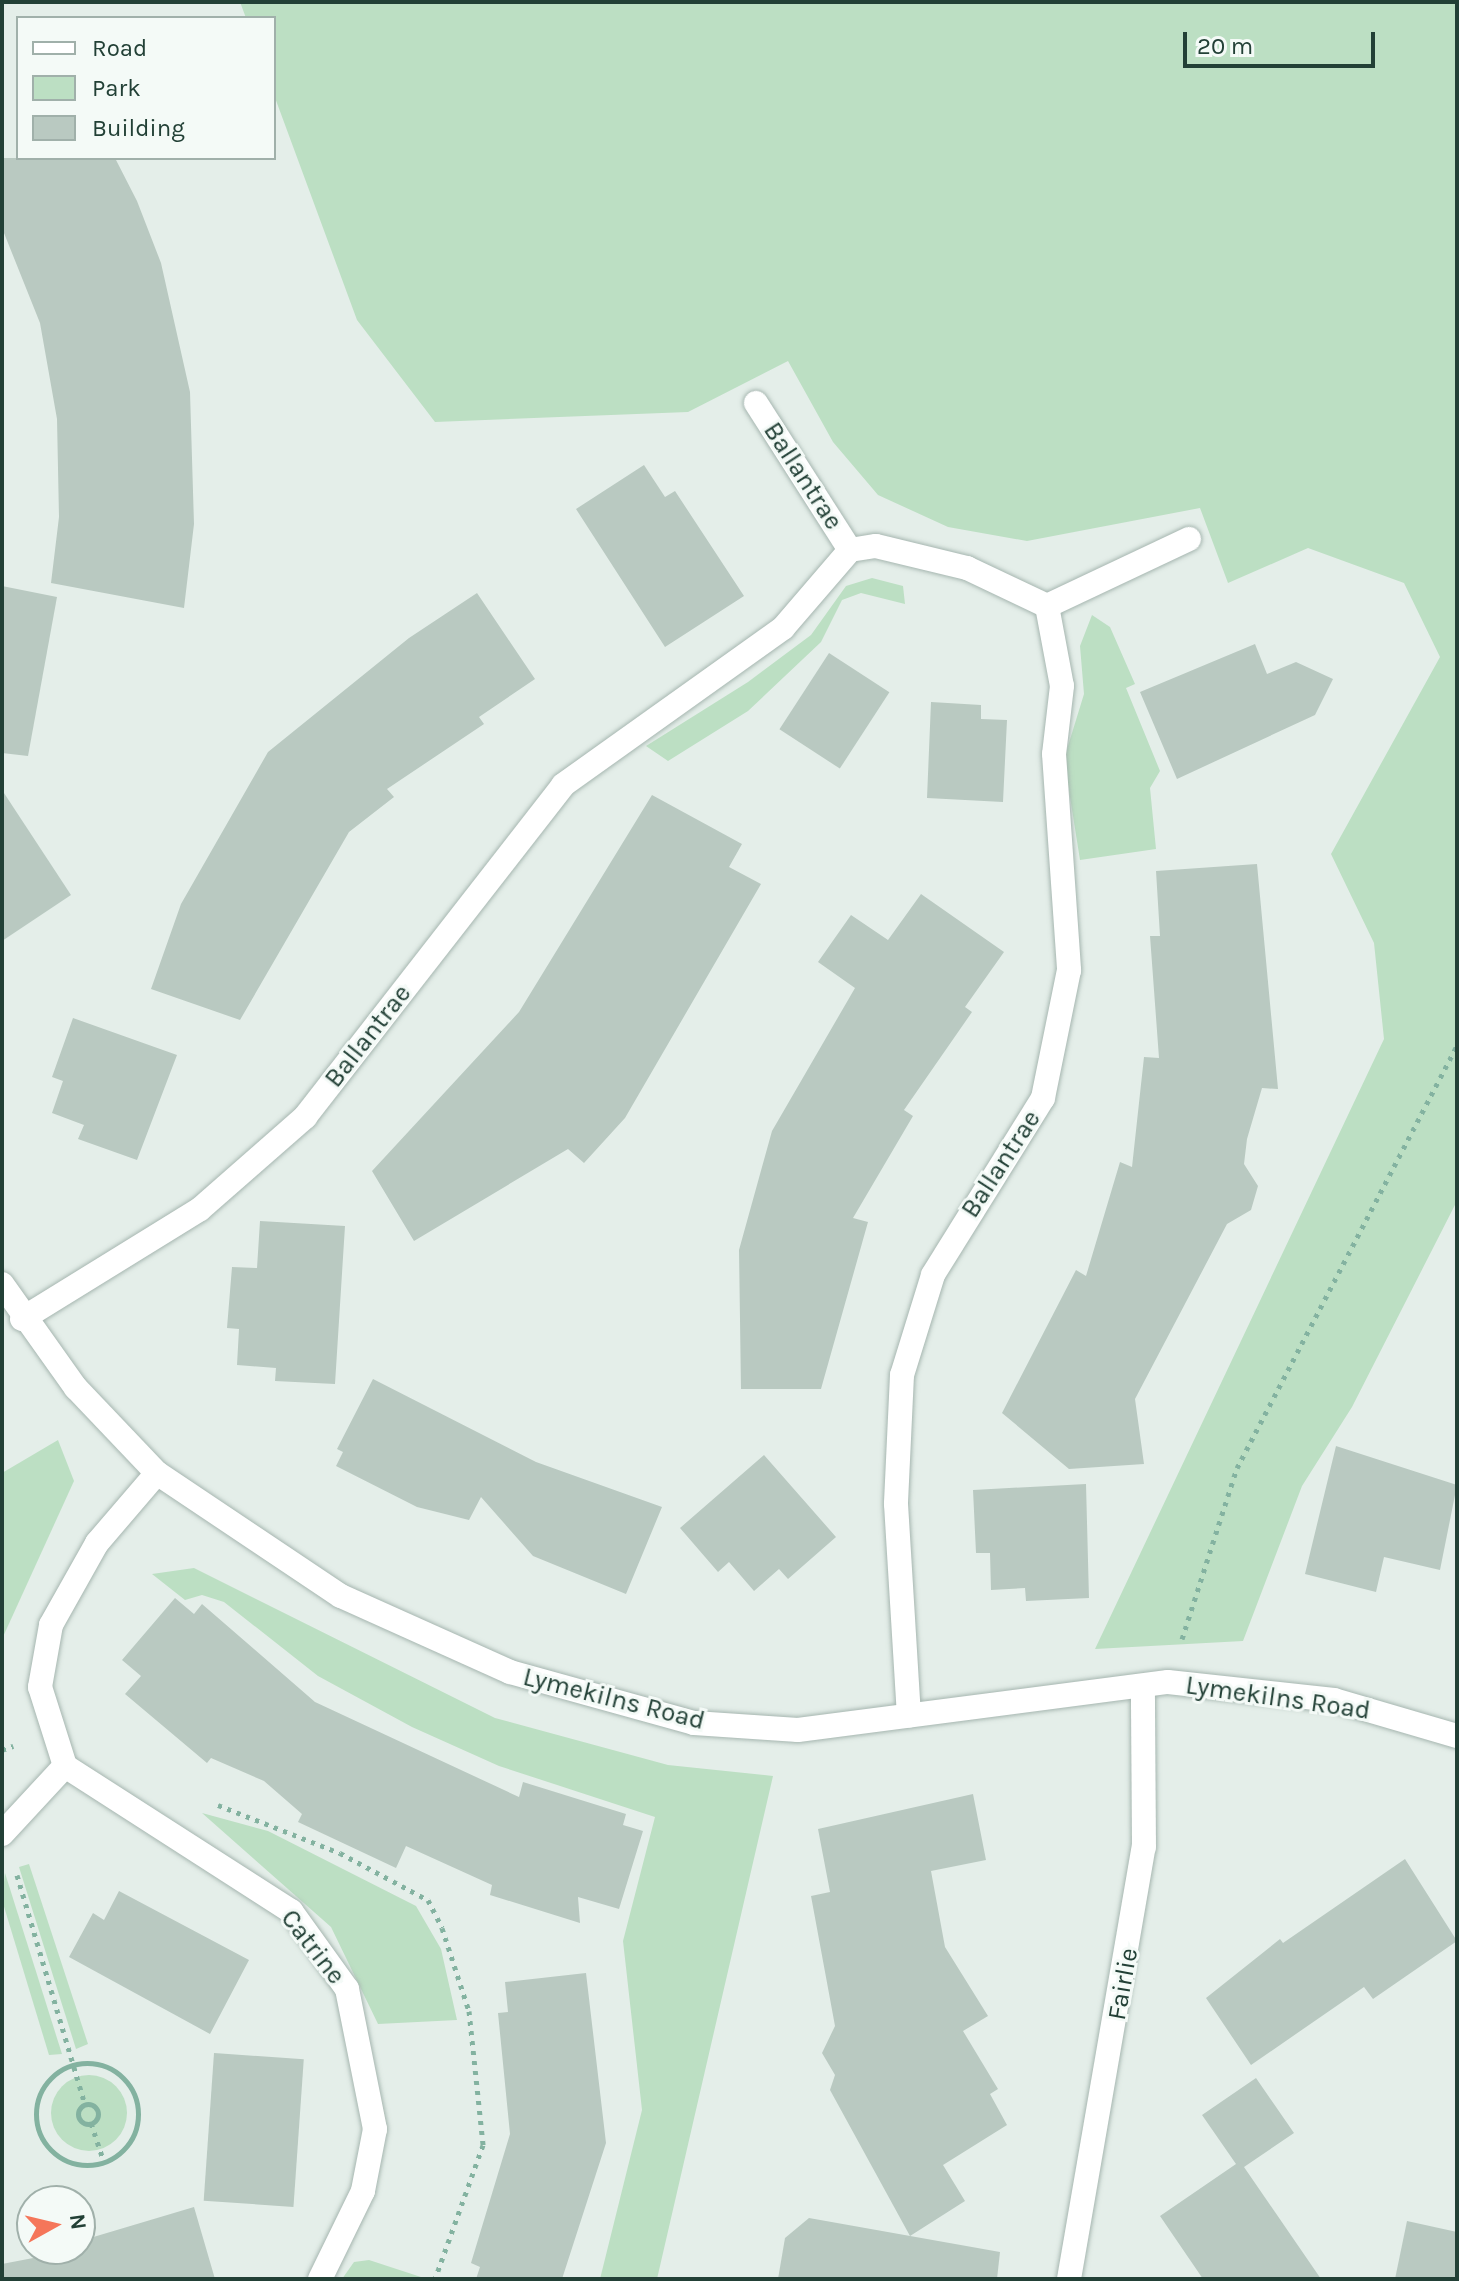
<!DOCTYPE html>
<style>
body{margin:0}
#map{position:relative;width:1459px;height:2281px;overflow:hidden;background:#e4eee9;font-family:Karla,sans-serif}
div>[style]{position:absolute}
.green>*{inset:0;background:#bcdfc3}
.round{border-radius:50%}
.building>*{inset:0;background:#b9c9c1;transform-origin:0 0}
.path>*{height:5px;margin-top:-2.5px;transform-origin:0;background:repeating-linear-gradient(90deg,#83b2a0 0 4px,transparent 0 10px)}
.path>.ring{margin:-2.5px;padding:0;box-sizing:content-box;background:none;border:5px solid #83b2a0;border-radius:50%}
.roads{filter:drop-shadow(0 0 2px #a6b6b0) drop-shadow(0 0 2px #a6b6b0)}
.minor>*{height:24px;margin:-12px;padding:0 12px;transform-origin:12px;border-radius:12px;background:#fff}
span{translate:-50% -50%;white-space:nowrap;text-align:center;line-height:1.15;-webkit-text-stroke:6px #f4faf7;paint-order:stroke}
.street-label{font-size:26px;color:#224036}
.frame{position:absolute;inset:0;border:4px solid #224036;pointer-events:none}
.legend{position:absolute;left:16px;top:16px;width:260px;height:144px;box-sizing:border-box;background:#f4faf7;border:2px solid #a0b0aa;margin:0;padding:10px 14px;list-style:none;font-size:24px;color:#224036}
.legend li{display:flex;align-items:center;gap:16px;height:40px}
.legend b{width:40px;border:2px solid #a0b0aa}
.north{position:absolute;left:16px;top:2185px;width:80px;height:80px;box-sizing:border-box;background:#f4faf7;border:2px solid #a0b0aa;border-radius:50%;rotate:82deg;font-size:22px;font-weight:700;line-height:32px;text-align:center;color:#224036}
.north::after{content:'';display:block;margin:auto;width:28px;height:36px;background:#f5765a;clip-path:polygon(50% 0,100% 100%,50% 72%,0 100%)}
.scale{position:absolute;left:1183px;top:32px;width:192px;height:36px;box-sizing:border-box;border:4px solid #224036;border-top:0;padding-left:10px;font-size:24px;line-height:28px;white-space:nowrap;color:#224036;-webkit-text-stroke:6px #f4faf7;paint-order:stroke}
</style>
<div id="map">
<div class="green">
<div style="clip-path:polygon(240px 2px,1457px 2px,1457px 1201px,1352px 1407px,1302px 1486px,1243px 1641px,1095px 1649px,1384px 1039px,1374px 943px,1331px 854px,1440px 657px,1404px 583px,1308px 548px,1228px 583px,1200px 508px,1027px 541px,948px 527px,878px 495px,833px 442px,788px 361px,688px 412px,435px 422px,357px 320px,274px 95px,274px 18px,246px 18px)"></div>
<div style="clip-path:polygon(872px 578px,903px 586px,905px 604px,861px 593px,842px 600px,821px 642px,748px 711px,668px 761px,646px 746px,748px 682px,811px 635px,846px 586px)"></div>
<div style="clip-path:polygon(1092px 615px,1110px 627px,1135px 684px,1126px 688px,1160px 771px,1150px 788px,1156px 849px,1080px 860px,1064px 759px,1084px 694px,1080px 646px)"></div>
<div style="clip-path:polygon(58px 1440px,74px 1481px,2px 1639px,2px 1473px)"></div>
<div style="clip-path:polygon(194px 1568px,495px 1718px,668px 1765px,773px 1776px,657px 2279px,600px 2279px,642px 2110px,623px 1941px,655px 1817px,499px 1766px,412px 1727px,318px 1676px,224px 1602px,202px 1595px,185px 1600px,152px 1574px)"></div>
<div style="clip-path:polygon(202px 1813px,268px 1831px,416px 1906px,441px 1949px,457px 2020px,378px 2024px,331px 1927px)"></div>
<div style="clip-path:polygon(29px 1864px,88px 2044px,76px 2049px,19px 1867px)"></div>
<div style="clip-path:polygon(5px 1873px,62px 2054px,49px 2055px,2px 1900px)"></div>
<div class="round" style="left:51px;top:2075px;width:76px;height:76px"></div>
<div style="clip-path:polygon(369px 2260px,424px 2278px,342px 2279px,354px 2262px)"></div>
</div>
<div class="building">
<div style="clip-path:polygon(2px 158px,115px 158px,137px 201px,161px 263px,190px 392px,194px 524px,184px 608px,51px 583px,59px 517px,57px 419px,40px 323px,2px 228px)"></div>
<div style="clip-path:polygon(644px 465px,665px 497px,675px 491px,744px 596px,665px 647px,576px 509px)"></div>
<div style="clip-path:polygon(2px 586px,57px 597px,28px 756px,2px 753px)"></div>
<div style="clip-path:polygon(477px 593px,535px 679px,479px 717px,484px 724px,387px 789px,394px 797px,349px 832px,240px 1020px,151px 989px,181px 904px,268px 752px,409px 638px)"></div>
<div style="clip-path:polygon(1255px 644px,1267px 674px,1296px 662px,1333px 679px,1315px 715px,1177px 779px,1140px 692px)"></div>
<div style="left:829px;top:653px;width:72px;height:91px;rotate:33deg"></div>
<div style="clip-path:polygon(931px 702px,981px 705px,981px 719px,1007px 720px,1003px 802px,927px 798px)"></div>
<div style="clip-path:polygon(2px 790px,71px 895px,2px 941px)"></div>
<div style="clip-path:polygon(652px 795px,742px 844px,729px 867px,761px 884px,625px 1118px,584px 1163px,568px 1149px,414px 1241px,372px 1171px,519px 1012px)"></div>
<div style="clip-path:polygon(1257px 864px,1278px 1089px,1262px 1088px,1247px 1139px,1244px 1164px,1258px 1186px,1251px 1210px,1227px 1224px,1135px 1399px,1144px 1464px,1069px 1469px,1002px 1413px,1076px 1270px,1086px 1276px,1120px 1162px,1132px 1167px,1144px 1057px,1159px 1058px,1150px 936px,1160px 936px,1156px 871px)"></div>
<div style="clip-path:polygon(921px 894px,1004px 952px,965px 1007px,972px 1012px,904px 1110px,913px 1116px,853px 1218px,868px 1222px,821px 1389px,741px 1389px,739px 1250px,772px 1131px,855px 988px,818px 962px,851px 915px,888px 940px)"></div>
<div style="clip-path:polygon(73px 1018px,177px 1055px,137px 1160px,78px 1139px,84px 1125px,52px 1113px,63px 1081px,52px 1077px)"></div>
<div style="clip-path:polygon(260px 1221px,345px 1226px,335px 1384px,275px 1381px,276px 1368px,237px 1365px,239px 1329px,227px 1328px,232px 1267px,257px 1268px)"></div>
<div style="clip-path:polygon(373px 1379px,536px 1462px,662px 1507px,626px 1594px,533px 1556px,481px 1497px,469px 1520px,417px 1507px,336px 1466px,343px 1452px,337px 1449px)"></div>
<div style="clip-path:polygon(1336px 1446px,1457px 1485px,1440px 1570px,1384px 1557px,1376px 1592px,1305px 1574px)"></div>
<div style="clip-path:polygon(764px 1455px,836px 1537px,788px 1579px,779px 1569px,754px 1591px,729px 1562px,718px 1572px,680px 1528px)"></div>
<div style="clip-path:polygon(1086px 1484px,1089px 1598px,1026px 1601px,1025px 1588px,991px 1590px,990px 1553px,976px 1553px,973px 1490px)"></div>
<div style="clip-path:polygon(175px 1598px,194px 1614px,202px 1604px,315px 1702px,519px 1797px,523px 1782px,626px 1814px,623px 1825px,643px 1831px,619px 1909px,578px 1897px,580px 1923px,490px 1895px,492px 1885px,406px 1846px,396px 1868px,298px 1822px,302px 1814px,264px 1781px,211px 1758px,207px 1763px,125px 1694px,141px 1676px,122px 1660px)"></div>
<div style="clip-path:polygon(973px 1794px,986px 1860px,931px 1871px,945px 1947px,988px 2016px,963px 2031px,998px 2089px,990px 2094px,1007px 2125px,943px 2165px,965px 2201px,910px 2236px,830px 2090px,835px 2075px,822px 2053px,835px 2026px,811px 1896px,830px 1892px,818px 1829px)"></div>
<div style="clip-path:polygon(1405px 1859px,1457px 1941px,1373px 1999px,1364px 1987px,1251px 2065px,1206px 1998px,1280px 1939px,1283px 1943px)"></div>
<div style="clip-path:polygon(119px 1891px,249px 1960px,210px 2034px,69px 1957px,93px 1913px,104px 1920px)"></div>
<div style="clip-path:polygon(586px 1973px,606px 2143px,562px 2279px,476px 2279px,480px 2267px,471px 2263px,510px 2134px,498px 2013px,508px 2012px,505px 1982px)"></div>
<div style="left:214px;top:2053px;width:90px;height:148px;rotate:4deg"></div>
<div style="clip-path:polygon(1256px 2078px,1294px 2133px,1244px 2167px,1321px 2279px,1203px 2279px,1160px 2216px,1236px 2164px,1202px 2115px)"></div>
<div style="clip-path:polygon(194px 2207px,215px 2279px,2px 2279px,2px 2264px,80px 2249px,80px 2241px)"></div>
<div style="clip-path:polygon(809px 2218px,1000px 2252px,997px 2279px,778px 2279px,785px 2238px)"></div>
<div style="clip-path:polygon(1407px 2221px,1457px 2232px,1457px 2279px,1395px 2279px)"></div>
</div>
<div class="path">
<div style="left:1182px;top:1639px;width:180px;rotate:-72.2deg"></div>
<div style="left:1237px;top:1468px;width:476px;rotate:-62.5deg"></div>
<div style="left:2px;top:1750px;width:12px;rotate:-20deg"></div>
<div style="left:218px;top:1805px;width:131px;rotate:21.5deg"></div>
<div style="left:340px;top:1853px;width:100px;rotate:28.1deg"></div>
<div style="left:428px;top:1900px;width:31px;rotate:63deg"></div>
<div style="left:442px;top:1928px;width:87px;rotate:72deg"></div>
<div style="left:469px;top:2011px;width:135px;rotate:84deg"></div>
<div style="left:483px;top:2145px;width:142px;rotate:109.7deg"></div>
<div style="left:17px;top:1875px;width:239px;rotate:73.5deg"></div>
<div class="ring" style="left:36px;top:2063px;width:97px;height:97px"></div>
<div class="ring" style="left:78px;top:2104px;width:15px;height:15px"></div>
<div style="left:91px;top:2123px;width:41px;rotate:71.6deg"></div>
</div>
<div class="roads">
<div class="minor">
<div style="left:756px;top:403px;width:174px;rotate:57.4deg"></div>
<div style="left:1047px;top:606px;width:157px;rotate:-25.3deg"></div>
<div style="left:2px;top:1284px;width:128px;rotate:54.6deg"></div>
<div style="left:76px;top:1388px;width:117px;rotate:46.4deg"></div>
<div style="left:157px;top:1473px;width:221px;rotate:33.8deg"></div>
<div style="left:341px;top:1596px;width:185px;rotate:24.2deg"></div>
<div style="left:510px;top:1672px;width:191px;rotate:15.5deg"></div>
<div style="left:694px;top:1723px;width:104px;rotate:3.9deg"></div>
<div style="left:798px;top:1730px;width:373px;rotate:-7.4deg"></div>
<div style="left:1168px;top:1682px;width:167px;rotate:6.2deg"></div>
<div style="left:1334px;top:1700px;width:128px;rotate:16.3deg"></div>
<div style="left:22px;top:1319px;width:209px;rotate:-31.7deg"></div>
<div style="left:200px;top:1209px;width:140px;rotate:-41.2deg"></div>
<div style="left:305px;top:1117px;width:420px;rotate:-52.1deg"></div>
<div style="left:563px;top:785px;width:270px;rotate:-35.5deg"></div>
<div style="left:783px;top:628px;width:103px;rotate:-49.3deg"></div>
<div style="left:850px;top:550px;width:26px;rotate:-9deg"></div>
<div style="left:876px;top:546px;width:94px;rotate:13.6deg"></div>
<div style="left:967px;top:568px;width:89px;rotate:25.4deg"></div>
<div style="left:1047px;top:606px;width:81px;rotate:79.4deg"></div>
<div style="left:1062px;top:686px;width:68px;rotate:96.7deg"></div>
<div style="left:1054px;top:754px;width:217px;rotate:86deg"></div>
<div style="left:1069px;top:970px;width:131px;rotate:101.5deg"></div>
<div style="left:1043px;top:1098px;width:208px;rotate:121.9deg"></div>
<div style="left:933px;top:1275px;width:105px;rotate:107.2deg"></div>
<div style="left:902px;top:1375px;width:129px;rotate:92.7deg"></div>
<div style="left:896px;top:1504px;width:212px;rotate:86.5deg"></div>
<div style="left:157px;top:1473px;width:92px;rotate:130.6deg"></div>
<div style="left:97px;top:1543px;width:94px;rotate:119.3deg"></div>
<div style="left:51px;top:1625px;width:63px;rotate:100.1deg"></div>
<div style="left:40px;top:1687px;width:83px;rotate:72.4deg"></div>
<div style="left:65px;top:1766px;width:269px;rotate:32.7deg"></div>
<div style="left:291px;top:1911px;width:96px;rotate:54.3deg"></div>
<div style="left:347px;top:1989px;width:143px;rotate:78.7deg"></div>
<div style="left:375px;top:2129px;width:63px;rotate:101deg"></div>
<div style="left:363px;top:2191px;width:98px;rotate:116deg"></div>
<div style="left:2px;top:1834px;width:93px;rotate:-47.2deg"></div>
<div style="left:1069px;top:2279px;width:438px;rotate:-80.2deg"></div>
<div style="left:1144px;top:1847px;width:161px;rotate:-90.4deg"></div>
</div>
</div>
<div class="street-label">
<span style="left:803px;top:476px;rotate:57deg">Ballantrae</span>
<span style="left:368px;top:1036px;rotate:-52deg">Ballantrae</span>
<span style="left:1001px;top:1164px;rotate:-57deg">Ballantrae</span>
<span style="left:1278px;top:1698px;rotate:8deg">Lymekilns Road</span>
<span style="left:614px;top:1699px;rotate:14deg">Lymekilns Road</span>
<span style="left:313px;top:1947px;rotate:52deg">Catrine</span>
<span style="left:1123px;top:1984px;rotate:-80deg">Fairlie</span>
</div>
<div class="frame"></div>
<ul class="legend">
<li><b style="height:10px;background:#fff"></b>Road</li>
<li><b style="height:22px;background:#bcdfc3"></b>Park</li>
<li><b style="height:22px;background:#b9c9c1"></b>Building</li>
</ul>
<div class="north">N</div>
<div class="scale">20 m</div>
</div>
